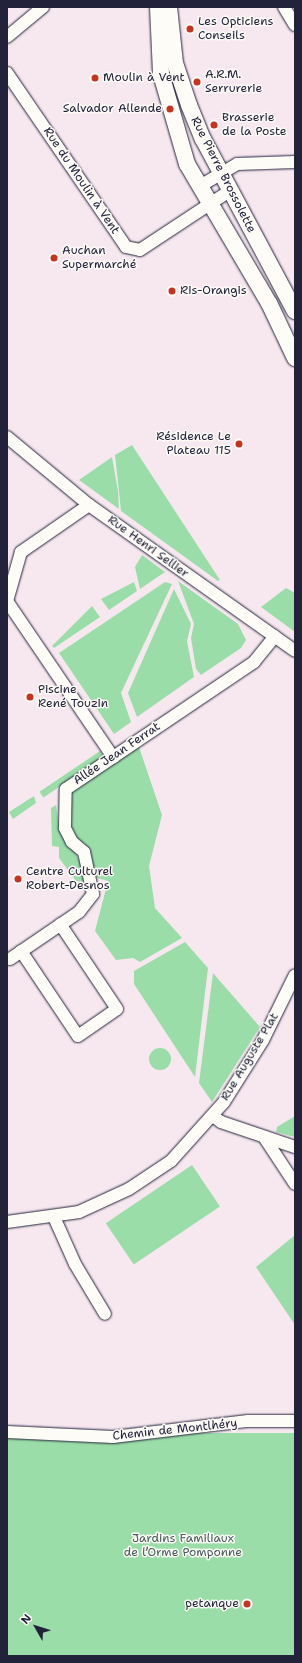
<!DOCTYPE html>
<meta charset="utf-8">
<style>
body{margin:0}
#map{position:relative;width:302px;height:1663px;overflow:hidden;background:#f7e8f0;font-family:"Shantell Sans",sans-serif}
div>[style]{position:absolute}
.green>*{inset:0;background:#9bdda8;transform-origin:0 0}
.round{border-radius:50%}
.roads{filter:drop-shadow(0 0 1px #22223b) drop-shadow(0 0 1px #22223b)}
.street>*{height:12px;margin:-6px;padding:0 6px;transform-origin:6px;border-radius:6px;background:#fdfcf7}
.secondary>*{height:16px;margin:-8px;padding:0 8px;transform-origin:8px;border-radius:8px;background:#fdfcf7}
.dots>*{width:11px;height:11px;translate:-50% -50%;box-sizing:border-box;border:2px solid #fdfcf7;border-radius:50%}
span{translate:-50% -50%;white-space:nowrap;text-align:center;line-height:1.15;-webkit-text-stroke:3px #fdfcf7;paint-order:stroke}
.poi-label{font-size:12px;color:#22223b}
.left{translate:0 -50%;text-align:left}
.right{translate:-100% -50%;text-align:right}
.street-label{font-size:12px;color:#22223b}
.park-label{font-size:12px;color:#465a5c}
.frame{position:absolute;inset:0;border:8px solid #22223b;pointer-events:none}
.north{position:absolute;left:16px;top:1607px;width:40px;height:40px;-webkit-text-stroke:3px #fdfcf7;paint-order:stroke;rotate:309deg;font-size:11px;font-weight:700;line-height:16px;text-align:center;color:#22223b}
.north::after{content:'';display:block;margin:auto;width:14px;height:18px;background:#22223b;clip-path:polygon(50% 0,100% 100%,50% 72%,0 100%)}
</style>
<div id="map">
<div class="green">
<div style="clip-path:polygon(132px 445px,220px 580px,218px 581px,121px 511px,115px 455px)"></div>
<div style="clip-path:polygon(112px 457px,118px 491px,119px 509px,79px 480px)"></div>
<div style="clip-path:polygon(142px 555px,165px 572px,140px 589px,135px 567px)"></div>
<div style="clip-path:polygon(178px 581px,238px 624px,246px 640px,241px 648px,201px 675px,196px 669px,191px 638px,194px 624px)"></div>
<div style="clip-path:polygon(134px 582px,137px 591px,109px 610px,101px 599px)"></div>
<div style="clip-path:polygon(165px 582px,172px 584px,121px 693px,131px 722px,114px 734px,59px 653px)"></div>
<div style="clip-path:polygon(286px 588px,295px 593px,295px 632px,261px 607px)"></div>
<div style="clip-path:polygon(174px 589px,191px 624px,187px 641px,194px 677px,137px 717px,128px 693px)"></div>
<div style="clip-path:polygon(92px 606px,100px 617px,54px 648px,52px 646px)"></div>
<div style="clip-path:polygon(139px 747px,162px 815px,149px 866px,155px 908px,182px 938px,140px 962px,133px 958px,116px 960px,95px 931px,108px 881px,94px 877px,91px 856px,71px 829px,70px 794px)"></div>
<div style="left:100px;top:751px;width:7px;height:73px;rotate:56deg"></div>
<div style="clip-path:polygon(34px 796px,36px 803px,13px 819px,9px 812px)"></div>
<div style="clip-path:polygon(56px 805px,60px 831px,79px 859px,84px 882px,76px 881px,59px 858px,59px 847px,52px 846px,51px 808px)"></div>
<div style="clip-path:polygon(185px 942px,208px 968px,195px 1077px,134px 984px,134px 971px)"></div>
<div style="clip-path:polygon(213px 973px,260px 1027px,212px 1102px,199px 1083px)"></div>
<div class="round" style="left:149px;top:1048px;width:22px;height:22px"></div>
<div style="clip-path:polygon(295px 1116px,295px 1137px,276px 1132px,277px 1127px)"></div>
<div style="left:192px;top:1165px;width:50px;height:104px;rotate:56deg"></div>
<div style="clip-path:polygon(295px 1235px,295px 1325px,256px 1267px)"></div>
<div style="left:295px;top:1433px;width:223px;height:288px;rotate:90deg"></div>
</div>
<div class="roads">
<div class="street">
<div style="left:284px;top:7px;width:21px;rotate:59deg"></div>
<div style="left:7px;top:37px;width:47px;rotate:-39.8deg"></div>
<div style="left:7px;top:73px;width:211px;rotate:55.6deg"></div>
<div style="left:126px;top:247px;width:14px;rotate:12deg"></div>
<div style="left:140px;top:250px;width:109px;rotate:-33.4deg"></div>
<div style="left:200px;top:186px;width:43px;rotate:-30.7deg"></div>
<div style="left:237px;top:164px;width:58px;rotate:-2deg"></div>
<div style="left:7px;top:437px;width:107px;rotate:39.7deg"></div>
<div style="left:89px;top:505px;width:252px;rotate:35.3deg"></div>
<div style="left:89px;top:505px;width:83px;rotate:145.3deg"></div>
<div style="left:21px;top:552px;width:51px;rotate:105.9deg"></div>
<div style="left:7px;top:601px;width:189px;rotate:55.8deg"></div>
<div style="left:21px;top:951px;width:102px;rotate:56.2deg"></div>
<div style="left:78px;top:1036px;width:47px;rotate:-34.7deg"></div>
<div style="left:117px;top:1009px;width:102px;rotate:-123.8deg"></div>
<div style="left:10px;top:959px;width:83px;rotate:-34.3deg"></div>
<div style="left:79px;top:912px;width:23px;rotate:-52deg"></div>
<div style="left:93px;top:894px;width:43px;rotate:-102.1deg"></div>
<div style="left:84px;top:852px;width:16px;rotate:-140deg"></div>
<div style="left:72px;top:842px;width:16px;rotate:-117deg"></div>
<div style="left:65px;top:828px;width:39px;rotate:-89deg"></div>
<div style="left:66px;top:789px;width:227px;rotate:-34deg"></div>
<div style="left:254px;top:662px;width:33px;rotate:-51deg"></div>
<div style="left:213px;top:1116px;width:10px;rotate:37deg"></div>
<div style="left:221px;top:1122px;width:78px;rotate:18.7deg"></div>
<div style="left:264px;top:1137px;width:56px;rotate:56.6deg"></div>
<div style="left:54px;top:1217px;width:51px;rotate:65.9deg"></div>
<div style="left:75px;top:1264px;width:58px;rotate:59deg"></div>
<div style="left:7px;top:1222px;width:73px;rotate:-7.9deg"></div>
<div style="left:79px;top:1212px;width:55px;rotate:-24.7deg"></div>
<div style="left:129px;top:1189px;width:50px;rotate:-33.7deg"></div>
<div style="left:171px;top:1161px;width:79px;rotate:-48.1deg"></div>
<div style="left:224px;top:1102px;width:73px;rotate:-57.8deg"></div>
<div style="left:263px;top:1040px;width:72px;rotate:-63.8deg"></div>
<div style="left:7px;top:1432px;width:106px;rotate:2.7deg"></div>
<div style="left:113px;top:1437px;width:136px;rotate:-6.8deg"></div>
<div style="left:248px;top:1421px;width:47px"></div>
</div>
<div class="secondary">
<div style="left:158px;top:7px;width:67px;rotate:87.4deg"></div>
<div style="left:161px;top:74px;width:94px;rotate:73.9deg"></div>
<div style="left:187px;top:164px;width:161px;rotate:59.5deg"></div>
<div style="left:269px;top:303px;width:61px;rotate:64.7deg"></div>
<div style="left:169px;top:7px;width:56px;rotate:83.9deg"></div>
<div style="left:175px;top:63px;width:44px;rotate:71.6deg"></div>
<div style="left:189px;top:105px;width:37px;rotate:68deg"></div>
<div style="left:203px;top:139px;width:195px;rotate:61.9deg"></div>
</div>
</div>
<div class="dots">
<div style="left:190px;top:29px;background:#c8321e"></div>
<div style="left:95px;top:78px;background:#c8321e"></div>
<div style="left:197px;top:82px;background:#c8321e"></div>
<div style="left:170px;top:109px;background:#c8321e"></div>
<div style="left:214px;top:125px;background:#c8321e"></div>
<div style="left:54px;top:258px;background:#c8321e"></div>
<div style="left:172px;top:291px;background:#c8321e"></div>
<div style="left:239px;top:444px;background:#c8321e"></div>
<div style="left:30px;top:697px;background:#c8321e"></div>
<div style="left:18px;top:879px;background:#c8321e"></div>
<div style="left:247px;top:1604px;background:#c8321e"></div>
</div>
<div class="poi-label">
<span class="left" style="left:198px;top:29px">Les Opticiens<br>Conseils</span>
<span class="left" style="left:205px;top:82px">A.R.M.<br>Serrurerie</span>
<span class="left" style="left:103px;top:78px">Moulin à Vent</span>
<span class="right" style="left:162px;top:109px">Salvador Allende</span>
<span class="left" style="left:222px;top:125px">Brasserie<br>de la Poste</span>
<span class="left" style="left:62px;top:258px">Auchan<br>Supermarché</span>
<span class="left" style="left:180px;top:291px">Ris-Orangis</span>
<span class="right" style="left:231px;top:444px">Résidence Le<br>Plateau 115</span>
<span class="left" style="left:38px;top:697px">Piscine<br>René Touzin</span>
<span class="left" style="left:26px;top:879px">Centre Culturel<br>Robert-Desnos</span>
<span class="right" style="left:239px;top:1604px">petanque</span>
</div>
<div class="street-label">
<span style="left:223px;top:175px;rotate:63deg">Rue Pierre Brossolette</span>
<span style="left:81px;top:181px;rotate:56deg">Rue du Moulin à Vent</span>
<span style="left:148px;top:547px;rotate:36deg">Rue Henri Sellier</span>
<span style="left:117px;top:754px;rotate:-34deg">Allée Jean Ferrat</span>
<span style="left:250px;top:1057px;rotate:-59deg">Rue Auguste Plat</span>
<span style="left:175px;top:1430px;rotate:-6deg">Chemin de Montlhéry</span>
</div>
<div class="park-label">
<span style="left:183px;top:1546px">Jardins Familiaux<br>de l’Orme Pomponne</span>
</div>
<div class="frame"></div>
<div class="north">N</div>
</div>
